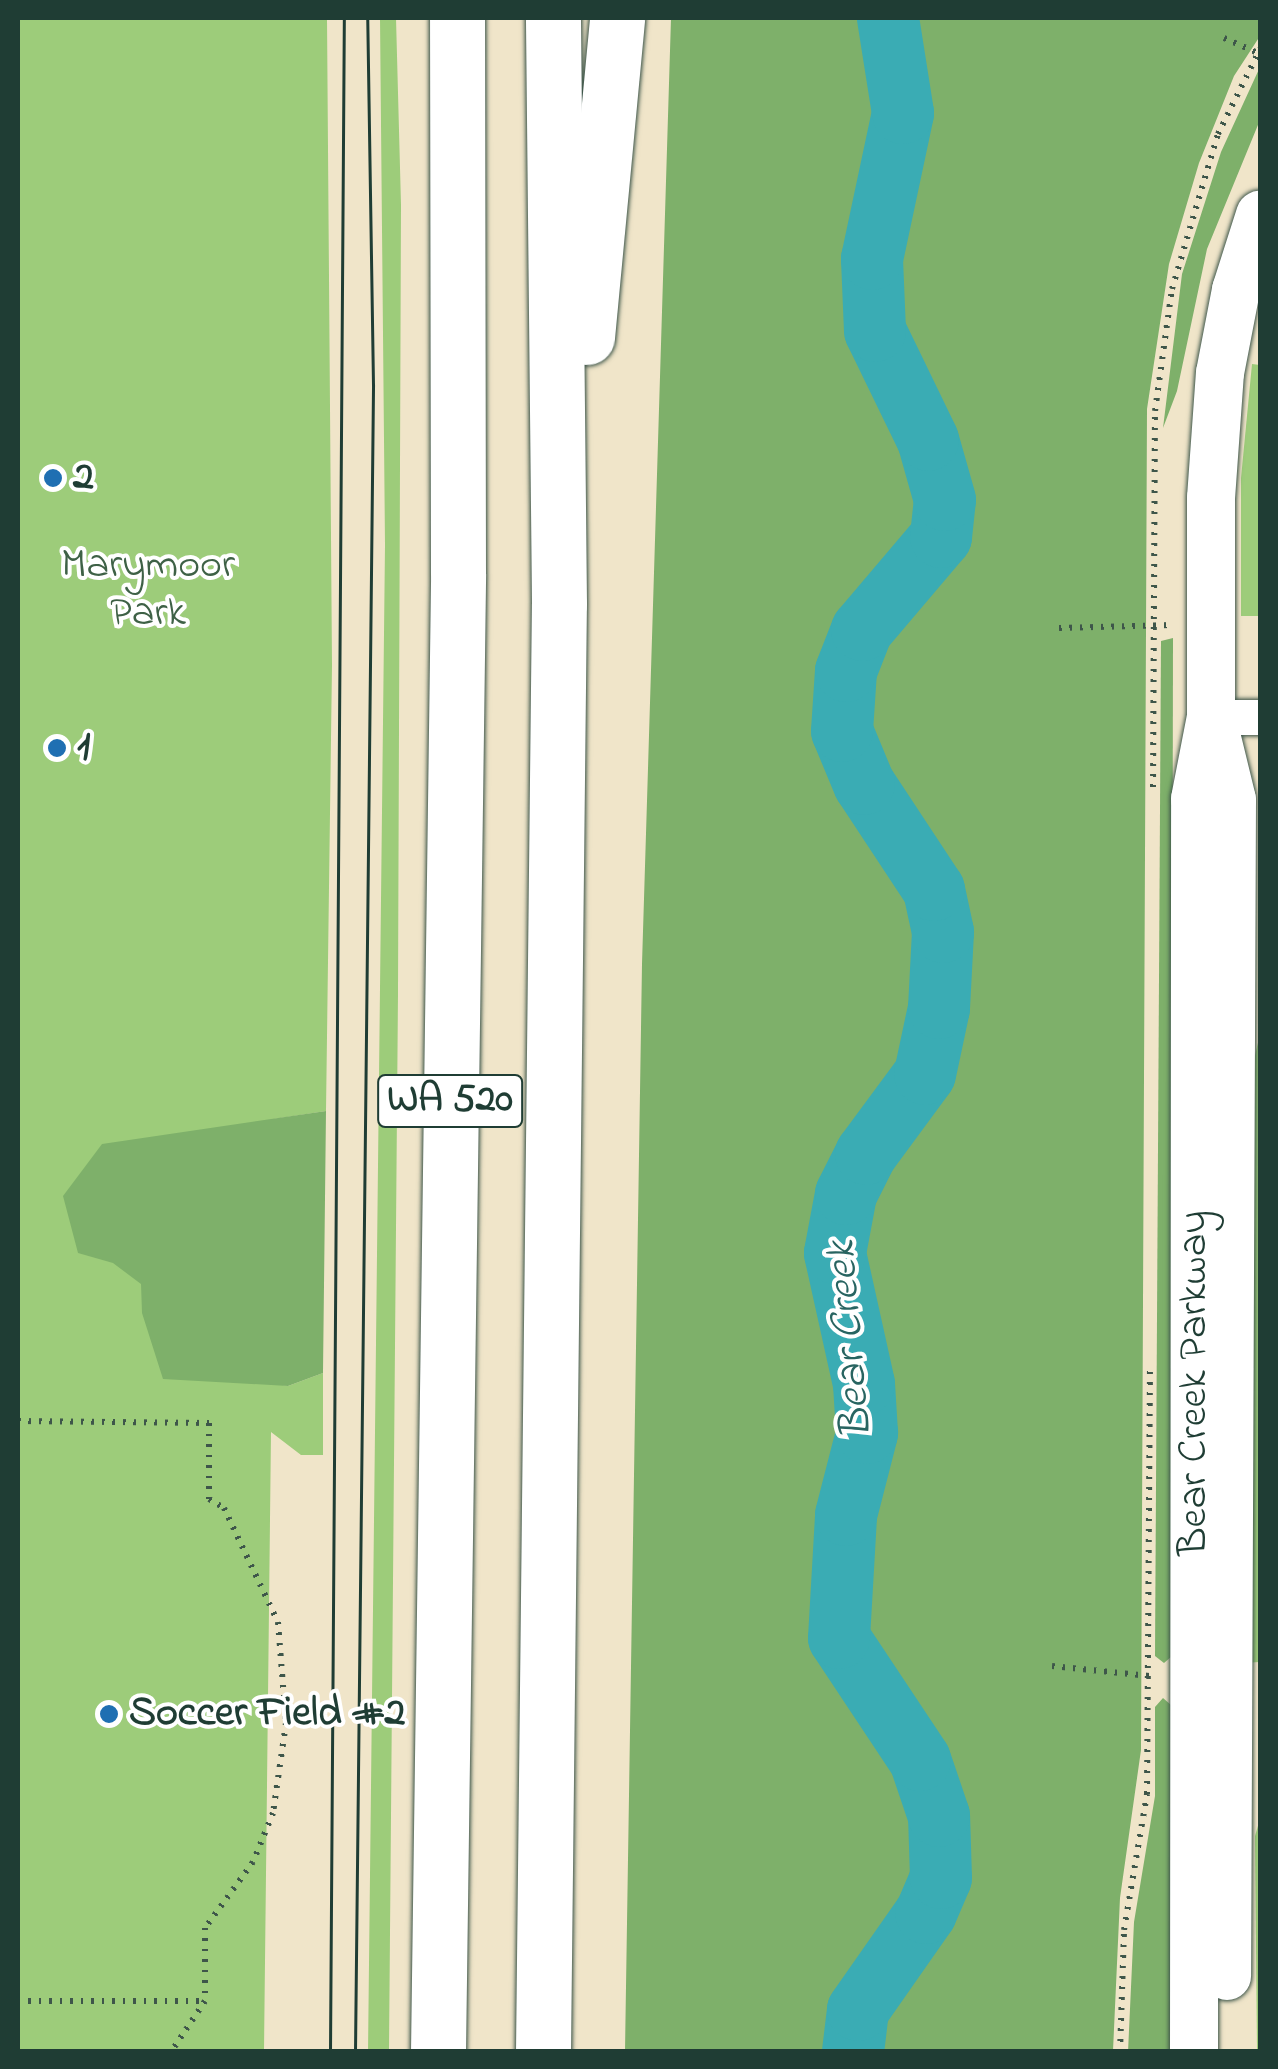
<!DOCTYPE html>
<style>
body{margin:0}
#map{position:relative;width:1278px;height:2069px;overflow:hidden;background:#f0e5c9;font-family:"Indie Flower",sans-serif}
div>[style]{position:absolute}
.green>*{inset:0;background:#9dcc7a}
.forest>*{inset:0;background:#7eb06a}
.river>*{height:62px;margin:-31px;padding:0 31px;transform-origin:31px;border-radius:31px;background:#3aacb4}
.path>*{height:6px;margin-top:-3px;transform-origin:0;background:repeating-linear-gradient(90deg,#3e564a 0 2.5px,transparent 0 10.5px)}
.roads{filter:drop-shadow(0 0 2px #3e564a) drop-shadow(0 0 2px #3e564a)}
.street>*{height:35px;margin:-17.5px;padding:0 17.5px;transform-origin:17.5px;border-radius:17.5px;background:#fff}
.secondary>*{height:48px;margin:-24px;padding:0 24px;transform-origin:24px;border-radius:24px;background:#fff}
.highway>*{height:55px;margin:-27.5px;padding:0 27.5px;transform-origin:27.5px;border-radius:27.5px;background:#fff}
.tram>*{height:2.5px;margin:-1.25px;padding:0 1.25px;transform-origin:1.25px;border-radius:1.25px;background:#1f3d34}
.dots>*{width:28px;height:28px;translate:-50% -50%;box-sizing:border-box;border:5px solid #fff;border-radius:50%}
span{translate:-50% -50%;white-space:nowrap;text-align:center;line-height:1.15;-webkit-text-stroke:8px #fff;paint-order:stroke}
.shield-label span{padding:2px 8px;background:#fff;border:2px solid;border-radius:8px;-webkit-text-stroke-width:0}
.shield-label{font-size:40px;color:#1f3d34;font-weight:700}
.poi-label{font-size:42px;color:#1f3d34;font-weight:700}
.left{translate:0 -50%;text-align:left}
.park-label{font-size:42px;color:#3e6146}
.street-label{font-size:42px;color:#1f3d34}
.water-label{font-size:45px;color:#286461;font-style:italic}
.frame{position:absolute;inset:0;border:20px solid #1f3d34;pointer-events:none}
</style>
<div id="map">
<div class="green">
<div style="clip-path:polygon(18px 18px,327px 18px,332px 665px,326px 1111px,274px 1119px,272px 1383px,288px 1386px,323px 1373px,323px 1455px,301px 1455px,271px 1432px,264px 2051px,18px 2051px)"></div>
<div style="clip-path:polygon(380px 18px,396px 18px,401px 205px,398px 994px,389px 2051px,368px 2052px,385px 545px)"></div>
<div style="clip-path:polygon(1252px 364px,1260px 365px,1260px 616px,1241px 616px,1241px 478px)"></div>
<div style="clip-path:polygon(1260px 793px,1260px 1662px,1241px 1663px,1241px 1117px,1259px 1038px)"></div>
<div style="clip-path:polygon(1260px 1819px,1260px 2051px,1257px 2052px,1255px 1836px)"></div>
</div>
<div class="forest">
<div style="clip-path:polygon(671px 18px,1260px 18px,1260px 36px,1234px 76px,1199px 163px,1169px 264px,1147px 409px,1141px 1750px,1120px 1898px,1113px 2051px,625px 2051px,642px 964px)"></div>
<div style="clip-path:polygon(1260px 67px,1260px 120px,1207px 249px,1177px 391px,1163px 428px,1182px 274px,1221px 152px)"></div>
<div style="clip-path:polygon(1173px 638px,1171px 1657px,1164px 1663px,1155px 1656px,1161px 641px)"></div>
<div style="clip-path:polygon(326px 1111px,323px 1373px,288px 1386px,163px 1379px,142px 1313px,141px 1284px,113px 1263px,78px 1253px,63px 1196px,102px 1144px)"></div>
<div style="clip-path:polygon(1163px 1698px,1171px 1705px,1171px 2051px,1128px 2052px,1134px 1922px,1155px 1796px,1155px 1707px)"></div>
</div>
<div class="river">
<div style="left:853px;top:2052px;width:42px;rotate:-83.2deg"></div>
<div style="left:858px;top:2010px;width:118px;rotate:-55deg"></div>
<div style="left:926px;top:1913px;width:38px;rotate:-67deg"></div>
<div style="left:941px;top:1878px;width:62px;rotate:-91.8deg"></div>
<div style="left:939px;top:1816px;width:59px;rotate:-108.7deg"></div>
<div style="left:920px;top:1760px;width:146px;rotate:-123.6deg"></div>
<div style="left:839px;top:1638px;width:123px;rotate:-86.7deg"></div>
<div style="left:846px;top:1515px;width:85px;rotate:-75.6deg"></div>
<div style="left:867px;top:1433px;width:49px;rotate:-93.5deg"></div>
<div style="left:864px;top:1384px;width:134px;rotate:-102.5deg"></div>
<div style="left:835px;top:1253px;width:60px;rotate:-79.4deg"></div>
<div style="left:846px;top:1194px;width:45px;rotate:-63.4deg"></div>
<div style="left:866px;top:1154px;width:99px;rotate:-53.6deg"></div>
<div style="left:925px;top:1074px;width:67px;rotate:-78deg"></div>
<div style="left:939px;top:1008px;width:76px;rotate:-87deg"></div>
<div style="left:943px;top:932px;width:43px;rotate:-102.1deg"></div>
<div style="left:934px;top:890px;width:127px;rotate:-123.4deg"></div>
<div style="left:864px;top:784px;width:57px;rotate:-112.5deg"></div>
<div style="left:842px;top:731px;width:60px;rotate:-86.2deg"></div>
<div style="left:846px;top:671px;width:44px;rotate:-68.7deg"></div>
<div style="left:862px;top:630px;width:122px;rotate:-49.7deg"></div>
<div style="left:941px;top:537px;width:37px;rotate:-84deg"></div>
<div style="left:945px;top:500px;width:62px;rotate:-105.8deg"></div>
<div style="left:928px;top:440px;width:121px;rotate:-115.9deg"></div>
<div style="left:875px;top:331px;width:72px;rotate:-92.4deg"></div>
<div style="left:872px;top:259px;width:149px;rotate:-78deg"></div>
<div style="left:903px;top:113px;width:96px;rotate:-99deg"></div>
</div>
<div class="path">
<div style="left:1224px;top:38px;width:37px;rotate:24deg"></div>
<div style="left:1059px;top:628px;width:113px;rotate:-1.5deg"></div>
<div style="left:1153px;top:787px;width:376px;rotate:-89.7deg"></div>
<div style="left:1155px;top:411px;width:123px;rotate:-82.1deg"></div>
<div style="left:1172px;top:289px;width:162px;rotate:-73.5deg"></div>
<div style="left:1218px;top:134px;width:95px;rotate:-63.7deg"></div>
<div style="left:18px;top:1421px;width:191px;rotate:0.6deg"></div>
<div style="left:209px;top:1423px;width:76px;rotate:90deg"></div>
<div style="left:209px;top:1499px;width:17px;rotate:31deg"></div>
<div style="left:224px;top:1508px;width:126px;rotate:64.7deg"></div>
<div style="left:278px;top:1622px;width:101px;rotate:85.5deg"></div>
<div style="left:286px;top:1723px;width:91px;rotate:98.2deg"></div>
<div style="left:273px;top:1813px;width:53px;rotate:112.2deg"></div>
<div style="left:253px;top:1862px;width:82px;rotate:126deg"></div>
<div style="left:205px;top:1928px;width:73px;rotate:90deg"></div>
<div style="left:205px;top:2001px;width:61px;rotate:123.7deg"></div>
<div style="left:1052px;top:1666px;width:98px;rotate:5.9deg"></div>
<div style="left:18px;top:2001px;width:186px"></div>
<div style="left:1120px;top:2052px;width:122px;rotate:-88.1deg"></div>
<div style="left:1124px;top:1930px;width:138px;rotate:-80.4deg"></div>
<div style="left:1147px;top:1794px;width:429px;rotate:-89.6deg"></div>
</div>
<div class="roads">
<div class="street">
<div style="left:1211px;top:717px;width:49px"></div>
</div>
<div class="secondary">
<div style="left:1215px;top:730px;width:72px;rotate:76.3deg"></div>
<div style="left:1232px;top:800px;width:1176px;rotate:90.24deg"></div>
<div style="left:1194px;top:2052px;width:1253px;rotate:-89.95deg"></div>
<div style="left:1195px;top:799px;width:84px;rotate:-79deg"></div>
<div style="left:1211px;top:717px;width:219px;rotate:-90deg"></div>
<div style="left:1211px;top:498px;width:125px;rotate:-85.9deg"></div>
<div style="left:1220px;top:373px;width:85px;rotate:-79.1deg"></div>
<div style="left:1236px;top:290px;width:79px;rotate:-72.3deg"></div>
</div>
<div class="highway">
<div style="left:587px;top:337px;width:320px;rotate:-84.6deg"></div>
<div style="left:438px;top:2052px;width:1478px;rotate:-89.22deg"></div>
<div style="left:458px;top:574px;width:556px;rotate:-90.1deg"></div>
<div style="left:543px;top:2052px;width:1448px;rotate:-89.37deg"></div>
<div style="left:559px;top:604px;width:586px;rotate:-90.59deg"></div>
</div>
</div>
<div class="tram">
<div style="left:330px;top:2052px;width:2034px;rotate:-89.61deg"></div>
<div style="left:355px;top:2052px;width:1667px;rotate:-89.38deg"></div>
<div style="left:373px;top:385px;width:367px;rotate:-90.9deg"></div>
</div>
<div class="dots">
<div style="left:53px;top:478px;background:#1f6fb2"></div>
<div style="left:57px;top:748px;background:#1f6fb2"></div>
<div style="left:109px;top:1714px;background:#1f6fb2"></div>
</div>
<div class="shield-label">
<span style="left:450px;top:1101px">WA 520</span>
</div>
<div class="poi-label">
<span class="left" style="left:73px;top:478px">2</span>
<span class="left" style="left:77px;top:748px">1</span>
<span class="left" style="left:129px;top:1714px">Soccer Field #2</span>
</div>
<div class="park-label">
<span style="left:148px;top:590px">Marymoor<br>Park</span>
</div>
<div class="street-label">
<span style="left:1195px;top:1383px;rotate:-90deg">Bear Creek Parkway</span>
</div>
<div class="water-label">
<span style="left:851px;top:1340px;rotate:-95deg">Bear Creek</span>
</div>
<div class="frame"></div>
</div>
